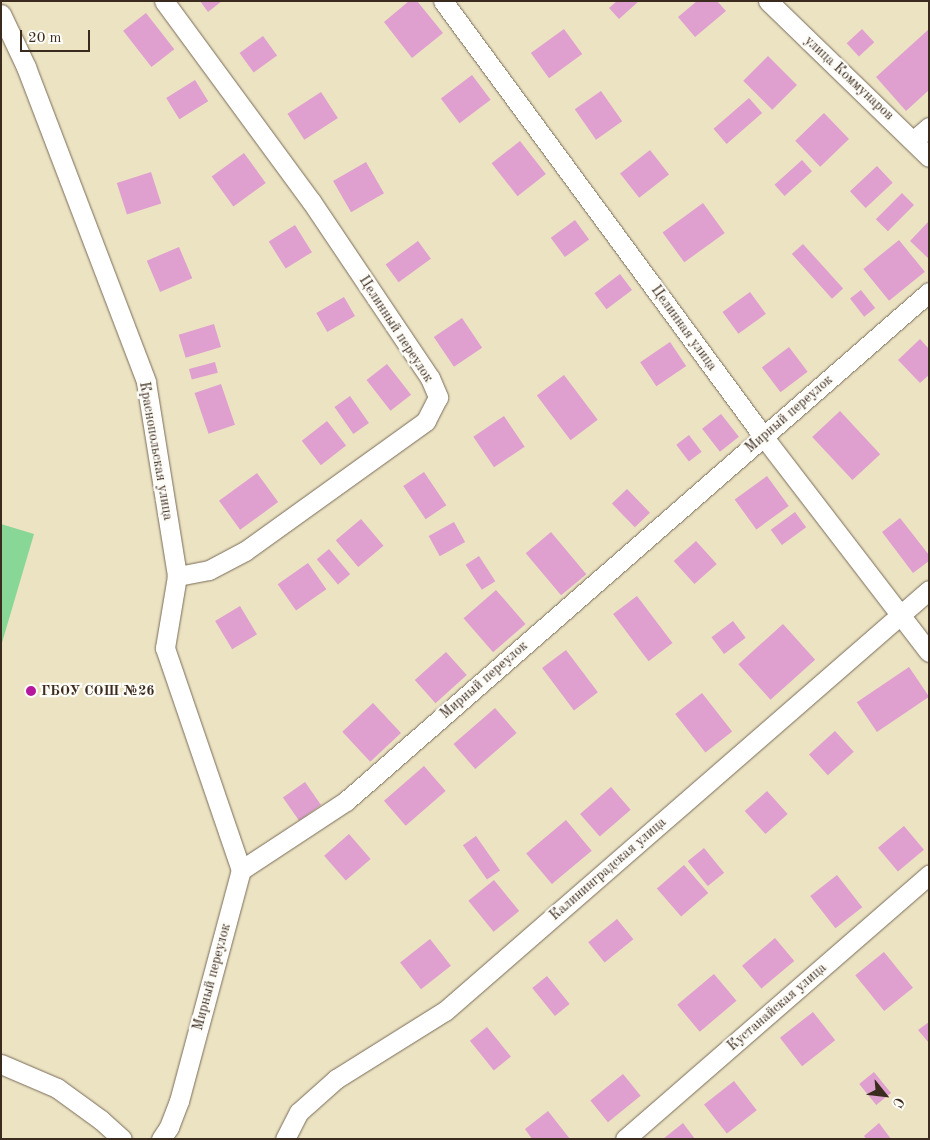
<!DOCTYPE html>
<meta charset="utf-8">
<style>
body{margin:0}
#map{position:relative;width:930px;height:1140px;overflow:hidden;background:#ece3c3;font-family:"Old Standard TT",serif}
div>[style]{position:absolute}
.green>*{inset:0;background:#89d796}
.building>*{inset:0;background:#dfa0cf;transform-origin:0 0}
.roads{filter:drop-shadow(0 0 1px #796b58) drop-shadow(0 0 1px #796b58)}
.minor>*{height:19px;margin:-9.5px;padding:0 9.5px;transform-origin:9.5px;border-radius:9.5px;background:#fff}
.dots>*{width:14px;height:14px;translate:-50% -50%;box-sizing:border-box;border:2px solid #fdfcf7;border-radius:50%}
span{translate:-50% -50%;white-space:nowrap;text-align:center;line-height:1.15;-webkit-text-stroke:4.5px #fdfcf7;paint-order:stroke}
.street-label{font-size:14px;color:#3b2a1e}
.poi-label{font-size:14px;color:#3b2a1e;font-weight:700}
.left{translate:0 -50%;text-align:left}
.frame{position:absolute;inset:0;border:2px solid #3b2a1e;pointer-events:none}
.north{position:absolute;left:860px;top:1070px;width:50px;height:50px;-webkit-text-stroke:4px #fdfcf7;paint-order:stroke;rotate:119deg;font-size:14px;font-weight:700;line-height:20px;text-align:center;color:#3b2a1e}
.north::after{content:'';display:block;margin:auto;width:18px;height:22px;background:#3b2a1e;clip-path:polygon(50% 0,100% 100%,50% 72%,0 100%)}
.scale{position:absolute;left:20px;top:30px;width:70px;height:22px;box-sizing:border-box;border:2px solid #3b2a1e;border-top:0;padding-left:6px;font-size:15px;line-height:18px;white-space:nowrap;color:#3b2a1e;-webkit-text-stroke:4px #fdfcf7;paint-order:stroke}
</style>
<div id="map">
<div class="green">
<div style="clip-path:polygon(1px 524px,34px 534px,1px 646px)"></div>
</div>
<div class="building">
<div style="clip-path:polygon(200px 1px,222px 1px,208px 12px)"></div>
<div style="clip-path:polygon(409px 1px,417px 1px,443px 33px,412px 58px,384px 22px)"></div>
<div style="clip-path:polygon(617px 1px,639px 1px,619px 19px,609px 8px)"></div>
<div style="clip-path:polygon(697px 1px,717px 1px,726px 11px,695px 37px,678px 17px)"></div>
<div style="left:146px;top:13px;width:46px;height:29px;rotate:52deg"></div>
<div style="left:564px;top:29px;width:31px;height:41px;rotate:54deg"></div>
<div style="left:862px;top:29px;width:18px;height:21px;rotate:47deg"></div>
<div style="clip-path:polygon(929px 29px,929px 90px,906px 111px,876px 77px)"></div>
<div style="left:263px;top:36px;width:24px;height:29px;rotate:54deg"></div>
<div style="left:768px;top:56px;width:41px;height:35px;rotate:45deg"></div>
<div style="left:472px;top:75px;width:31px;height:39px;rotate:53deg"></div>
<div style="left:195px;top:80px;width:25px;height:34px;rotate:58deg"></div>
<div style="left:601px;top:91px;width:37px;height:32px;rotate:55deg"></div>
<div style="left:321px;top:92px;width:31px;height:40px;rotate:57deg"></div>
<div style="left:749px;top:98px;width:20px;height:47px;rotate:49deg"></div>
<div style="left:824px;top:113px;width:36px;height:40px;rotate:46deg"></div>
<div style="left:520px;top:141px;width:42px;height:36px;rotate:52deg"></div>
<div style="left:650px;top:150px;width:31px;height:38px;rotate:52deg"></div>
<div style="left:244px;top:153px;width:37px;height:40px;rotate:54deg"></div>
<div style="left:802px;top:160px;width:15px;height:37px;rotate:48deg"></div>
<div style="left:366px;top:162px;width:36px;height:38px;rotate:60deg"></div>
<div style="left:877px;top:166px;width:23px;height:37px;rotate:47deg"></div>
<div style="left:151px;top:172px;width:33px;height:36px;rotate:72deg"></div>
<div style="left:902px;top:193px;width:17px;height:37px;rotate:45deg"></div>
<div style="left:703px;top:203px;width:37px;height:50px;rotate:54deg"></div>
<div style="left:575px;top:220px;width:24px;height:30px;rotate:54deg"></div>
<div style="clip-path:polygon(929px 221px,929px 259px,910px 241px)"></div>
<div style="left:295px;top:225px;width:32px;height:31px;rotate:58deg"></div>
<div style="left:899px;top:240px;width:41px;height:46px;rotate:51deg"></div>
<div style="left:418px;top:241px;width:22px;height:40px;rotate:54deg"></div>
<div style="left:803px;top:244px;width:60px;height:15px;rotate:48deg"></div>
<div style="left:179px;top:247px;width:34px;height:35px;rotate:67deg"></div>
<div style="left:620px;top:274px;width:20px;height:32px;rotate:53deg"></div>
<div style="left:861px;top:290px;width:23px;height:14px;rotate:52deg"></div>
<div style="left:750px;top:292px;width:27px;height:34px;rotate:54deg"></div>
<div style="left:344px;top:297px;width:22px;height:32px;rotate:60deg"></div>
<div style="left:462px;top:318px;width:36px;height:34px;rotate:56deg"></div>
<div style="left:214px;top:324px;width:24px;height:37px;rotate:73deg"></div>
<div style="clip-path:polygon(920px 339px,929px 349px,929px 375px,920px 383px,898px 360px)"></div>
<div style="left:670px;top:342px;width:29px;height:36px;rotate:56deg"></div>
<div style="left:789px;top:347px;width:31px;height:34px;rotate:53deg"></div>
<div style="left:215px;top:362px;width:11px;height:27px;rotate:75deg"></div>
<div style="left:387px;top:364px;width:39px;height:26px;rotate:52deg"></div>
<div style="left:564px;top:375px;width:56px;height:34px;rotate:53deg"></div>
<div style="left:221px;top:384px;width:43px;height:28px;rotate:71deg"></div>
<div style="left:350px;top:396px;width:33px;height:19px;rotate:55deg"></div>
<div style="left:840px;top:411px;width:59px;height:38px;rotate:47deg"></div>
<div style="left:721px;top:414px;width:29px;height:24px;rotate:52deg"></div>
<div style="left:504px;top:416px;width:37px;height:37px;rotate:56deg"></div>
<div style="left:327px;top:421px;width:31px;height:32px;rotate:52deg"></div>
<div style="left:689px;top:435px;width:21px;height:16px;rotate:53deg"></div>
<div style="left:424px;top:472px;width:40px;height:25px;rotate:56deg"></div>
<div style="left:257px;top:473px;width:36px;height:47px;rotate:54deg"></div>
<div style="left:767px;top:476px;width:37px;height:40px;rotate:54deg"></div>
<div style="left:627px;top:489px;width:33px;height:21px;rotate:46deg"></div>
<div style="left:795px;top:512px;width:19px;height:30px;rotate:54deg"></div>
<div style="clip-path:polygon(900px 518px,929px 555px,929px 561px,913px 573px,882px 532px)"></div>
<div style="left:361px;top:519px;width:35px;height:33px;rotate:50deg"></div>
<div style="left:454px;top:522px;width:23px;height:29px;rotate:61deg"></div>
<div style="left:551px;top:532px;width:55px;height:33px;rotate:50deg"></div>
<div style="left:696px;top:541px;width:31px;height:30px;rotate:48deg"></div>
<div style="left:329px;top:549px;width:33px;height:16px;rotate:50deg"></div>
<div style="left:479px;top:556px;width:30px;height:16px;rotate:57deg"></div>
<div style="left:308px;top:563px;width:32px;height:37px;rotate:55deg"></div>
<div style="left:496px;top:590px;width:45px;height:43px;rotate:49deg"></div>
<div style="left:637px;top:596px;width:59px;height:30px;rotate:53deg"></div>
<div style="left:240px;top:606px;width:33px;height:29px;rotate:59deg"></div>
<div style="left:733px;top:621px;width:21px;height:27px;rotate:53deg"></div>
<div style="left:783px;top:624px;width:48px;height:60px;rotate:48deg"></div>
<div style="left:566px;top:650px;width:53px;height:30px;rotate:53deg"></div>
<div style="left:446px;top:652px;width:31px;height:42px;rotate:48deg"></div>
<div style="left:909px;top:667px;width:36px;height:63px;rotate:56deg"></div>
<div style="left:702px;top:693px;width:49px;height:34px;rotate:52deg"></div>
<div style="left:373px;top:703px;width:41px;height:42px;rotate:47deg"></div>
<div style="left:495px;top:708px;width:33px;height:55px;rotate:49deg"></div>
<div style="left:835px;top:731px;width:28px;height:35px;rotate:48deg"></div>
<div style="left:424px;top:766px;width:33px;height:53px;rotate:49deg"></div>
<div style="left:305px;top:782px;width:28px;height:27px;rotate:55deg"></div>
<div style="left:611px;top:787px;width:30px;height:41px;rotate:49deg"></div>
<div style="left:767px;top:791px;width:31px;height:30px;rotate:48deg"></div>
<div style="left:566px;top:820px;width:40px;height:52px;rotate:50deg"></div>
<div style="left:904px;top:826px;width:31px;height:34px;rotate:50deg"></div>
<div style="left:349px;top:834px;width:33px;height:33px;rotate:49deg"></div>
<div style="left:476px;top:836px;width:42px;height:16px;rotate:55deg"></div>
<div style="left:704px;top:848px;width:32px;height:21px;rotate:51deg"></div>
<div style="left:684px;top:865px;width:37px;height:36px;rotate:49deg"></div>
<div style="left:837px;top:875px;width:41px;height:34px;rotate:52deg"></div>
<div style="left:494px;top:880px;width:40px;height:33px;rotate:51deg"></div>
<div style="left:617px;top:919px;width:26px;height:37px;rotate:51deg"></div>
<div style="left:775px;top:938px;width:30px;height:43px;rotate:50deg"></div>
<div style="left:430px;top:939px;width:34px;height:38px;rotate:52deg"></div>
<div style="left:884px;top:952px;width:46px;height:37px;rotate:51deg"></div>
<div style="left:714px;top:974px;width:35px;height:48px;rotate:50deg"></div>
<div style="left:547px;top:976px;width:36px;height:19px;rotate:51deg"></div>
<div style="left:813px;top:1012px;width:36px;height:42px;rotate:52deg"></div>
<div style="clip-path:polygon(929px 1022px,929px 1043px,918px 1030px)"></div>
<div style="left:487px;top:1027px;width:38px;height:22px;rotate:51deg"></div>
<div style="left:874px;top:1072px;width:27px;height:19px;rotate:51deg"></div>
<div style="left:623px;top:1074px;width:28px;height:42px;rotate:51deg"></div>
<div style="left:734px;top:1081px;width:37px;height:38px;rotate:52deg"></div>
<div style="clip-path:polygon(548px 1111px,570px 1139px,532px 1139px,525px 1129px)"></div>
<div style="clip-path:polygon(683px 1123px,695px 1139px,663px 1139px)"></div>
<div style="clip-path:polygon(879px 1123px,891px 1139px,866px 1139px,864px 1136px)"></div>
</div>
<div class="roads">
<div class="minor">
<div style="left:164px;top:1px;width:248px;rotate:53.7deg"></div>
<div style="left:311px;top:201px;width:213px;rotate:56.1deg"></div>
<div style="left:430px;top:378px;width:21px;rotate:67deg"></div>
<div style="left:438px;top:397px;width:27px;rotate:117deg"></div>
<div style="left:426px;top:421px;width:223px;rotate:144.3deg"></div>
<div style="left:245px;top:551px;width:41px;rotate:152.2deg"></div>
<div style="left:209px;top:570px;width:33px;rotate:169deg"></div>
<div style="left:443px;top:1px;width:540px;rotate:53.66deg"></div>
<div style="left:763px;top:436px;width:272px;rotate:52.5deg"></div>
<div style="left:768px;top:1px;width:224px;rotate:44.1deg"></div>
<div style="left:1px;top:14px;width:59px;rotate:64.7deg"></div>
<div style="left:26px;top:67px;width:337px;rotate:69.1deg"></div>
<div style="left:146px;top:382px;width:196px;rotate:80.9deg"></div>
<div style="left:177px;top:576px;width:73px;rotate:99.5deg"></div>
<div style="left:165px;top:648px;width:235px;rotate:71.1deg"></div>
<div style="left:914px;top:140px;width:20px;rotate:-41deg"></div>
<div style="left:1px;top:1064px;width:61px;rotate:23.2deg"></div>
<div style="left:57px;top:1088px;width:54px;rotate:36deg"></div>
<div style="left:101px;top:1120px;width:28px;rotate:42deg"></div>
<div style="left:161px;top:1139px;width:14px;rotate:-56deg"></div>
<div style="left:169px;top:1127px;width:28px;rotate:-69deg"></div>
<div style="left:179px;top:1101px;width:239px;rotate:-75deg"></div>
<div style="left:241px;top:870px;width:126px;rotate:-33.3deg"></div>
<div style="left:346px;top:801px;width:774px;rotate:-41.12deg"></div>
<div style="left:285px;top:1139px;width:30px;rotate:-63deg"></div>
<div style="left:299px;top:1112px;width:50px;rotate:-41.7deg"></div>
<div style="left:336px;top:1079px;width:128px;rotate:-32deg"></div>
<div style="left:445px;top:1011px;width:641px;rotate:-41.02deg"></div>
<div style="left:625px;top:1139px;width:403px;rotate:-41deg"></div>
</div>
</div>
<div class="dots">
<div style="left:31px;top:691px;background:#b5179e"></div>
</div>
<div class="street-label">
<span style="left:849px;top:78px;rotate:43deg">улица Коммунаров</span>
<span style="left:684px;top:328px;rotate:54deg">Целинная улица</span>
<span style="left:396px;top:329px;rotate:57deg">Целинный переулок</span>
<span style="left:789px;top:414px;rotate:-41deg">Мирный переулок</span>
<span style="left:156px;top:451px;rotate:80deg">Краснопольская улица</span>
<span style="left:484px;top:680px;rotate:-41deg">Мирный переулок</span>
<span style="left:608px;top:869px;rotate:-41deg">Калининградская улица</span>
<span style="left:212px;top:977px;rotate:-75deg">Мирный переулок</span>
<span style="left:777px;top:1007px;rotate:-41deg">Кустанайская улица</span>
</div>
<div class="poi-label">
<span class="left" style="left:41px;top:691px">ГБОУ СОШ №26</span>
</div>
<div class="frame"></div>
<div class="north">С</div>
<div class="scale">20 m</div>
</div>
